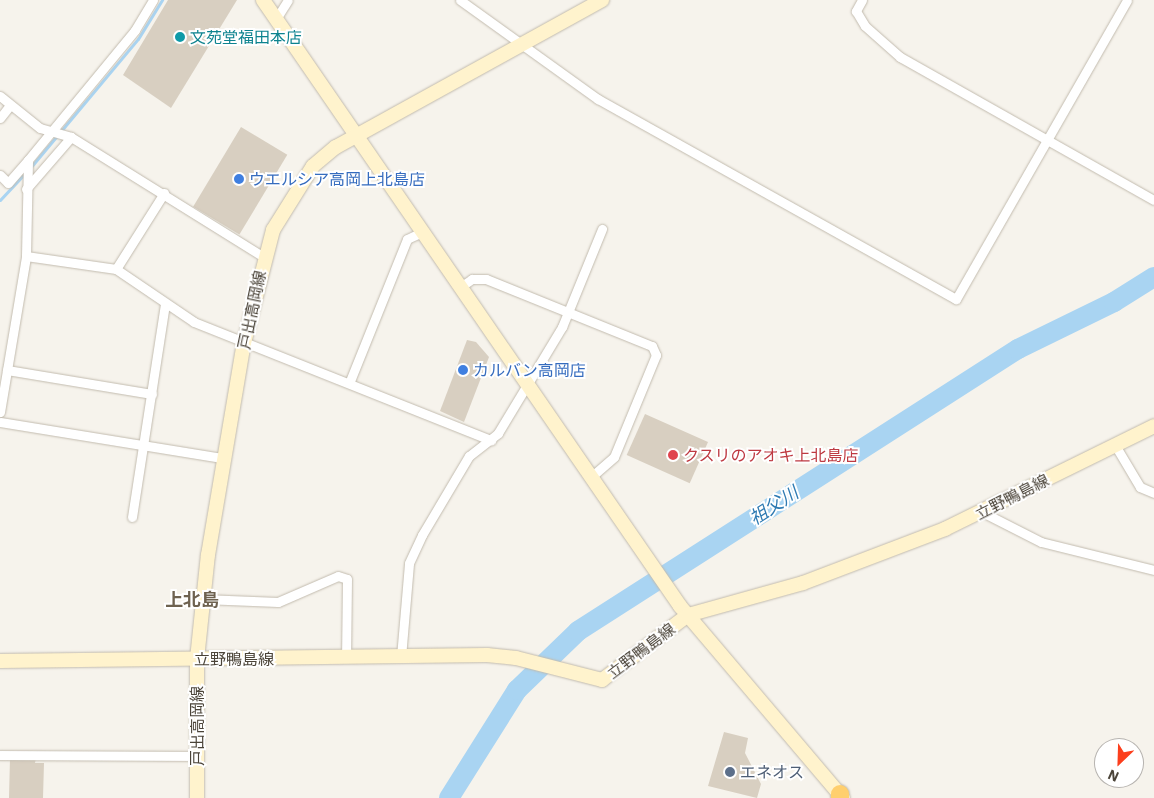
<!DOCTYPE html>
<meta charset="utf-8">
<style>
body{margin:0}
#map{position:relative;width:1154px;height:798px;overflow:hidden;background:#f6f3ec;font-family:"IBM Plex Sans","Noto Sans JP",sans-serif}
div>[style]{position:absolute}
.stream>*{height:3px;margin:-1.5px;padding:0 1.5px;transform-origin:1.5px;border-radius:1.5px;background:#a9d4f2}
.river>*{height:20px;margin:-10px;padding:0 10px;transform-origin:10px;border-radius:10px;background:#a9d4f2}
.building>*{inset:0;background:#d8cfc1;transform-origin:0 0}
.roads{filter:drop-shadow(0 0 1px #c2bbae) drop-shadow(0 0 1px #c2bbae)}
.street>*{height:9px;margin:-4.5px;padding:0 4.5px;transform-origin:4.5px;border-radius:4.5px;background:#fff}
.secondary>*{height:14px;margin:-7px;padding:0 7px;transform-origin:7px;border-radius:7px;background:#fff3cd}
.highway>*{height:18px;margin:-9px;padding:0 9px;transform-origin:9px;border-radius:9px;background:#ffcf6e}
.dots>*{width:14px;height:14px;translate:-50% -50%;box-sizing:border-box;border:2px solid #fff;border-radius:50%}
span{translate:-50% -50%;white-space:nowrap;text-align:center;line-height:1.15;-webkit-text-stroke:4px #fff;paint-order:stroke}
.culture-label{font-size:16px;color:#0d838f}
.left{translate:0 -50%;text-align:left}
.shop-label{font-size:16px;color:#366cbe}
.street-label{font-size:16px;color:#4b4439}
.health-label{font-size:16px;color:#be3a42}
.service-label{font-size:16px;color:#4e5e75}
.water-label{font-size:18px;color:#2e7ab2;font-style:italic}
.neighbourhood-label{font-size:18px;color:#6e6250;font-weight:700}
.north{position:absolute;left:1094px;top:738px;width:50px;height:50px;box-sizing:border-box;background:#fff;border:1px solid #b7b4b0;border-radius:50%;rotate:204deg;font-size:14px;font-weight:700;line-height:20px;text-align:center;color:#4b4439}
.north::after{content:'';display:block;margin:auto;width:18px;height:22px;background:#fc3f1d;clip-path:polygon(50% 0,100% 100%,50% 72%,0 100%)}
</style>
<div id="map">
<div class="stream">
<div style="left:30px;top:168px;width:168px;rotate:-50.1deg"></div>
<div style="left:138px;top:39px;width:46px;rotate:-58.4deg"></div>
<div style="left:0;top:200px;width:37px;rotate:-47deg"></div>
</div>
<div class="river">
<div style="left:449px;top:798px;width:128px;rotate:-57.8deg"></div>
<div style="left:517px;top:690px;width:85px;rotate:-44deg"></div>
<div style="left:578px;top:631px;width:523px;rotate:-32.66deg"></div>
<div style="left:1018px;top:349px;width:107px;rotate:-26.1deg"></div>
<div style="left:1114px;top:302px;width:47px;rotate:-32deg"></div>
</div>
<div class="building">
<div style="clip-path:polygon(168px 0,237px 0,171px 108px,123px 75px)"></div>
<div style="left:241px;top:127px;width:54px;height:93px;rotate:31deg"></div>
<div style="clip-path:polygon(467px 340px,476px 342px,489px 357px,464px 422px,440px 411px)"></div>
<div style="left:645px;top:414px;width:69px;height:45px;rotate:24deg"></div>
<div style="clip-path:polygon(724px 732px,748px 738px,745px 753px,761px 784px,757px 798px,708px 786px)"></div>
<div style="clip-path:polygon(10px 758px,36px 758px,35px 763px,44px 763px,43px 798px,9px 798px)"></div>
</div>
<div class="roads">
<div class="street">
<div style="left:460px;top:0;width:170px;rotate:35.7deg"></div>
<div style="left:598px;top:99px;width:410px;rotate:29.2deg"></div>
<div style="left:956px;top:299px;width:344px;rotate:-60.2deg"></div>
<div style="left:862px;top:0;width:13px;rotate:119deg"></div>
<div style="left:856px;top:11px;width:17px;rotate:59deg"></div>
<div style="left:865px;top:26px;width:47px;rotate:41.5deg"></div>
<div style="left:900px;top:57px;width:291px;rotate:29.4deg"></div>
<div style="left:276px;top:19px;width:22px;rotate:-58deg"></div>
<div style="left:0;top:96px;width:51px;rotate:38.7deg"></div>
<div style="left:40px;top:128px;width:32px;rotate:16deg"></div>
<div style="left:71px;top:137px;width:227px;rotate:31.9deg"></div>
<div style="left:0;top:118px;width:16px;rotate:-52deg"></div>
<div style="left:0;top:175px;width:11px;rotate:45deg"></div>
<div style="left:8px;top:183px;width:29px;rotate:-49deg"></div>
<div style="left:26px;top:189px;width:69px;rotate:-49.1deg"></div>
<div style="left:26px;top:256px;width:91px;rotate:8.2deg"></div>
<div style="left:116px;top:269px;width:90px;rotate:-57.7deg"></div>
<div style="left:116px;top:269px;width:94px;rotate:34.2deg"></div>
<div style="left:194px;top:322px;width:320px;rotate:21.7deg"></div>
<div style="left:459px;top:288px;width:16px;rotate:-35deg"></div>
<div style="left:472px;top:279px;width:14px"></div>
<div style="left:486px;top:279px;width:179px;rotate:22deg"></div>
<div style="left:652px;top:346px;width:10px;rotate:66deg"></div>
<div style="left:656px;top:355px;width:110px;rotate:112.4deg"></div>
<div style="left:614px;top:457px;width:32px;rotate:139deg"></div>
<div style="left:7px;top:370px;width:147px;rotate:9.4deg"></div>
<div style="left:350px;top:381px;width:153px;rotate:-68.1deg"></div>
<div style="left:407px;top:239px;width:17px;rotate:-25deg"></div>
<div style="left:0;top:412px;width:158px;rotate:-80.5deg"></div>
<div style="left:26px;top:256px;width:96px;rotate:-88.8deg"></div>
<div style="left:28px;top:160px;width:168px;rotate:-50.5deg"></div>
<div style="left:135px;top:30px;width:35px;rotate:-59deg"></div>
<div style="left:0;top:422px;width:225px;rotate:9.2deg"></div>
<div style="left:1115px;top:445px;width:49px;rotate:59.2deg"></div>
<div style="left:1140px;top:487px;width:15px;rotate:23deg"></div>
<div style="left:984px;top:513px;width:64px;rotate:27deg"></div>
<div style="left:1041px;top:542px;width:116px;rotate:13.9deg"></div>
<div style="left:132px;top:517px;width:215px;rotate:-81.2deg"></div>
<div style="left:203px;top:599px;width:75px;rotate:2.3deg"></div>
<div style="left:278px;top:602px;width:65px;rotate:-23.4deg"></div>
<div style="left:338px;top:576px;width:9px;rotate:18deg"></div>
<div style="left:347px;top:579px;width:79px;rotate:90.7deg"></div>
<div style="left:401px;top:657px;width:94px;rotate:-85.1deg"></div>
<div style="left:409px;top:563px;width:31px;rotate:-65deg"></div>
<div style="left:422px;top:535px;width:92px;rotate:-59.3deg"></div>
<div style="left:469px;top:456px;width:37px;rotate:-38deg"></div>
<div style="left:498px;top:433px;width:124px;rotate:-58.9deg"></div>
<div style="left:562px;top:327px;width:106px;rotate:-67.8deg"></div>
<div style="left:0;top:755px;width:198px;rotate:0.3deg"></div>
</div>
<div class="secondary">
<div style="left:263px;top:0;width:736px;rotate:55.47deg"></div>
<div style="left:680px;top:606px;width:252px;rotate:49.7deg"></div>
<div style="left:0;top:661px;width:487px;rotate:-0.7deg"></div>
<div style="left:487px;top:655px;width:29px;rotate:6deg"></div>
<div style="left:516px;top:658px;width:89px;rotate:14.3deg"></div>
<div style="left:602px;top:680px;width:108px;rotate:-37.1deg"></div>
<div style="left:688px;top:615px;width:119px;rotate:-15.5deg"></div>
<div style="left:803px;top:583px;width:152px;rotate:-20.8deg"></div>
<div style="left:945px;top:529px;width:233px;rotate:-26.2deg"></div>
<div style="left:197px;top:798px;width:139px;rotate:-90deg"></div>
<div style="left:197px;top:659px;width:105px;rotate:-84deg"></div>
<div style="left:208px;top:555px;width:215px;rotate:-80.4deg"></div>
<div style="left:244px;top:343px;width:117px;rotate:-75.6deg"></div>
<div style="left:273px;top:230px;width:75px;rotate:-58deg"></div>
<div style="left:313px;top:166px;width:30px;rotate:-40deg"></div>
<div style="left:336px;top:147px;width:304px;rotate:-28.9deg"></div>
</div>
<div class="highway">
<div style="left:840px;top:794px;width:4px;rotate:90deg"></div>
</div>
</div>
<div class="dots">
<div style="left:180px;top:37px;background:#0f9aa8"></div>
<div style="left:239px;top:179px;background:#3f7fe0"></div>
<div style="left:463px;top:370px;background:#3f7fe0"></div>
<div style="left:673px;top:455px;background:#e0444e"></div>
<div style="left:730px;top:772px;background:#5c6f8a"></div>
</div>
<div class="culture-label">
<span class="left" style="left:190px;top:37px">文苑堂福田本店</span>
</div>
<div class="shop-label">
<span class="left" style="left:249px;top:179px">ウエルシア高岡上北島店</span>
<span class="left" style="left:473px;top:370px">カルバン高岡店</span>
</div>
<div class="street-label">
<span style="left:252px;top:310px;rotate:-78deg">戸出高岡線</span>
<span style="left:1012px;top:497px;rotate:-27deg">立野鴨島線</span>
<span style="left:641px;top:651px;rotate:-37deg">立野鴨島線</span>
<span style="left:234px;top:659px">立野鴨島線</span>
<span style="left:197px;top:726px;rotate:-90deg">戸出高岡線</span>
</div>
<div class="health-label">
<span class="left" style="left:683px;top:455px">クスリのアオキ上北島店</span>
</div>
<div class="service-label">
<span class="left" style="left:740px;top:772px">エネオス</span>
</div>
<div class="water-label">
<span style="left:774px;top:506px;rotate:-33deg">祖父川</span>
</div>
<div class="neighbourhood-label">
<span style="left:192px;top:600px">上北島</span>
</div>
<div class="north">N</div>
</div>
